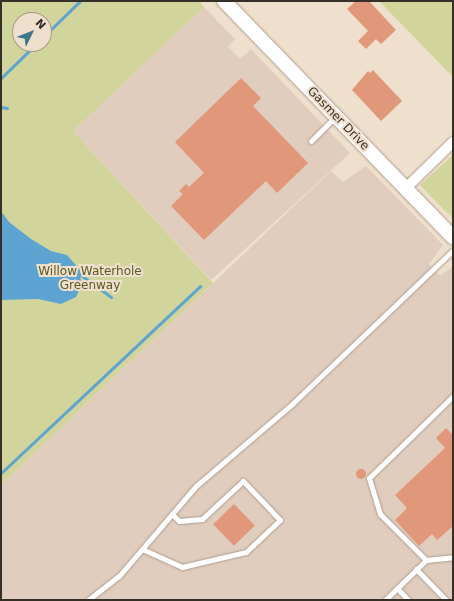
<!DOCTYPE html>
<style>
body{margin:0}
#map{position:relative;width:454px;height:601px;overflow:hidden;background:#efdfcd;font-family:"DejaVu Sans",sans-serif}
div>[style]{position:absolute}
.industrial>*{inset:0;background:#e0cdbe}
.green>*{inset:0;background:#d1d59c}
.water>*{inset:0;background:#5da4d2}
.stream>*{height:3px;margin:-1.5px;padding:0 1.5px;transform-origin:1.5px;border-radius:1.5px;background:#5da4d2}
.building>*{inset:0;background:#e1977a;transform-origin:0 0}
.round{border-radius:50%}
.roads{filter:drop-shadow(0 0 1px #ae9f8e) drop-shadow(0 0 1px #ae9f8e)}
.lane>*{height:5px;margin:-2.5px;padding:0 2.5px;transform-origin:2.5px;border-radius:2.5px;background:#fff}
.street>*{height:10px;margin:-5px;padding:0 5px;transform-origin:5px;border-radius:5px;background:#fff}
.secondary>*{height:14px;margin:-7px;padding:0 7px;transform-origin:7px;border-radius:7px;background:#fff}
span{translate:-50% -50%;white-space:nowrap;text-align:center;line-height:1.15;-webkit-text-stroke:4px #efdfcd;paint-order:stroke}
.street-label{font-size:12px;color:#352f28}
.park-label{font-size:12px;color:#595b24}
.frame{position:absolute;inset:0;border:2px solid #352f28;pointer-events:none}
.north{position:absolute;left:12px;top:12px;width:40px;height:40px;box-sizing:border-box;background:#efdfcd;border:1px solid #a5998b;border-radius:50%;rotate:47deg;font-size:11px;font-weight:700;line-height:16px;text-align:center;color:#352f28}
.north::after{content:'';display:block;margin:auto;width:14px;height:18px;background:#3c7790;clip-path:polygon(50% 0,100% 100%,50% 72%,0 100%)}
</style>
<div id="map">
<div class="industrial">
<div style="clip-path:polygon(204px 7px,235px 39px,228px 47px,240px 59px,251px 49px,350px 153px,211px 280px,73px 131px)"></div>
<div style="clip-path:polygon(366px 166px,443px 245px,429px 264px,440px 276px,453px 266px,453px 600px,1px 600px,1px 485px,331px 171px,343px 182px)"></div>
</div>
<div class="green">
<div style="clip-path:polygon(evenodd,1px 1px,199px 1px,204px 7px,73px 131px,213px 283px,1px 485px,1px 1px,20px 20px,44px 20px,44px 44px,20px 44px,20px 20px)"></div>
<div style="clip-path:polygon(379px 1px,453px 1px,453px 77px)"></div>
<div style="clip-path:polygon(453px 155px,453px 219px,420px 185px)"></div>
</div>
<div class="water">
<div style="clip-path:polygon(1px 211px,9px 222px,31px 239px,51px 251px,67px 255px,80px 270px,81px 286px,76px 297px,61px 304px,38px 299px,1px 300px)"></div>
</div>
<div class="stream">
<div style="left:44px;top:36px;width:50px;rotate:-44.2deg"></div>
<div style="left:1px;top:78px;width:49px;rotate:-44.2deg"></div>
<div style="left:1px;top:107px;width:6px;rotate:9deg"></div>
<div style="left:78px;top:273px;width:41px;rotate:36deg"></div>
<div style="left:1px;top:473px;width:273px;rotate:-43.2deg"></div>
</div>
<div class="building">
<div style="clip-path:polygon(356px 1px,369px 1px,396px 30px,381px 44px,376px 39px,366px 49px,358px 41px,368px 31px,347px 9px)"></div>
<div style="clip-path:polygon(373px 70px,402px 101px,381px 121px,352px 90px,368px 71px,370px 73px)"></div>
<div style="clip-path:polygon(241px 78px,261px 98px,253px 106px,308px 163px,277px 193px,266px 181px,204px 240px,171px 206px,183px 194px,179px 191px,186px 184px,189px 187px,204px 173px,175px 142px)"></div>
<div style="clip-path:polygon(446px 428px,453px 435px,453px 526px,437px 540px,432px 534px,419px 546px,395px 520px,407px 508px,395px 495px,445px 448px,436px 438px)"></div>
<div class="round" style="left:356px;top:469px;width:10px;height:10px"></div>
<div style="left:234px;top:504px;width:30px;height:29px;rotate:46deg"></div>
</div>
<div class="roads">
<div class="lane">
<div style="left:311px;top:141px;width:34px;rotate:-45deg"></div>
<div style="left:453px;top:396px;width:117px;rotate:135.7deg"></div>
<div style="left:369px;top:478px;width:38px;rotate:73deg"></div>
<div style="left:380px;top:514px;width:65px;rotate:45deg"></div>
<div style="left:426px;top:560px;width:27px;rotate:-6deg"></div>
<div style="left:142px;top:549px;width:44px;rotate:24.2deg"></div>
<div style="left:182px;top:567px;width:66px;rotate:-13.2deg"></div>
<div style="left:246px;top:552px;width:47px;rotate:-43.3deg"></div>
<div style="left:280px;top:520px;width:54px;rotate:-133.5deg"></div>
<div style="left:243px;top:481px;width:56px;rotate:137.2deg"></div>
<div style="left:202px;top:519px;width:23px;rotate:175deg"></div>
<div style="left:179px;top:521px;width:10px;rotate:-135deg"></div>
<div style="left:416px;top:569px;width:43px;rotate:45.9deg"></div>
<div style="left:397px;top:588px;width:16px;rotate:47deg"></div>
<div style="left:88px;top:600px;width:39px;rotate:-38deg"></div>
<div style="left:119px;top:576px;width:118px;rotate:-49.5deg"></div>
<div style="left:196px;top:486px;width:126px;rotate:-40.5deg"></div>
<div style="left:292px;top:404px;width:223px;rotate:-43.7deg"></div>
<div style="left:385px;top:600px;width:57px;rotate:-44.3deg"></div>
</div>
<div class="street">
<div style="left:405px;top:189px;width:67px;rotate:-44.4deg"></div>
</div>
<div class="secondary">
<div style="left:224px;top:1px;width:329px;rotate:45.9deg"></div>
</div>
</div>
<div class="street-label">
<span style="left:338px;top:119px;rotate:46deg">Gasmer Drive</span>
</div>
<div class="park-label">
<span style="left:90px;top:279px">Willow Waterhole<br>Greenway</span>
</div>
<div class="frame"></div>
<div class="north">N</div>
</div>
